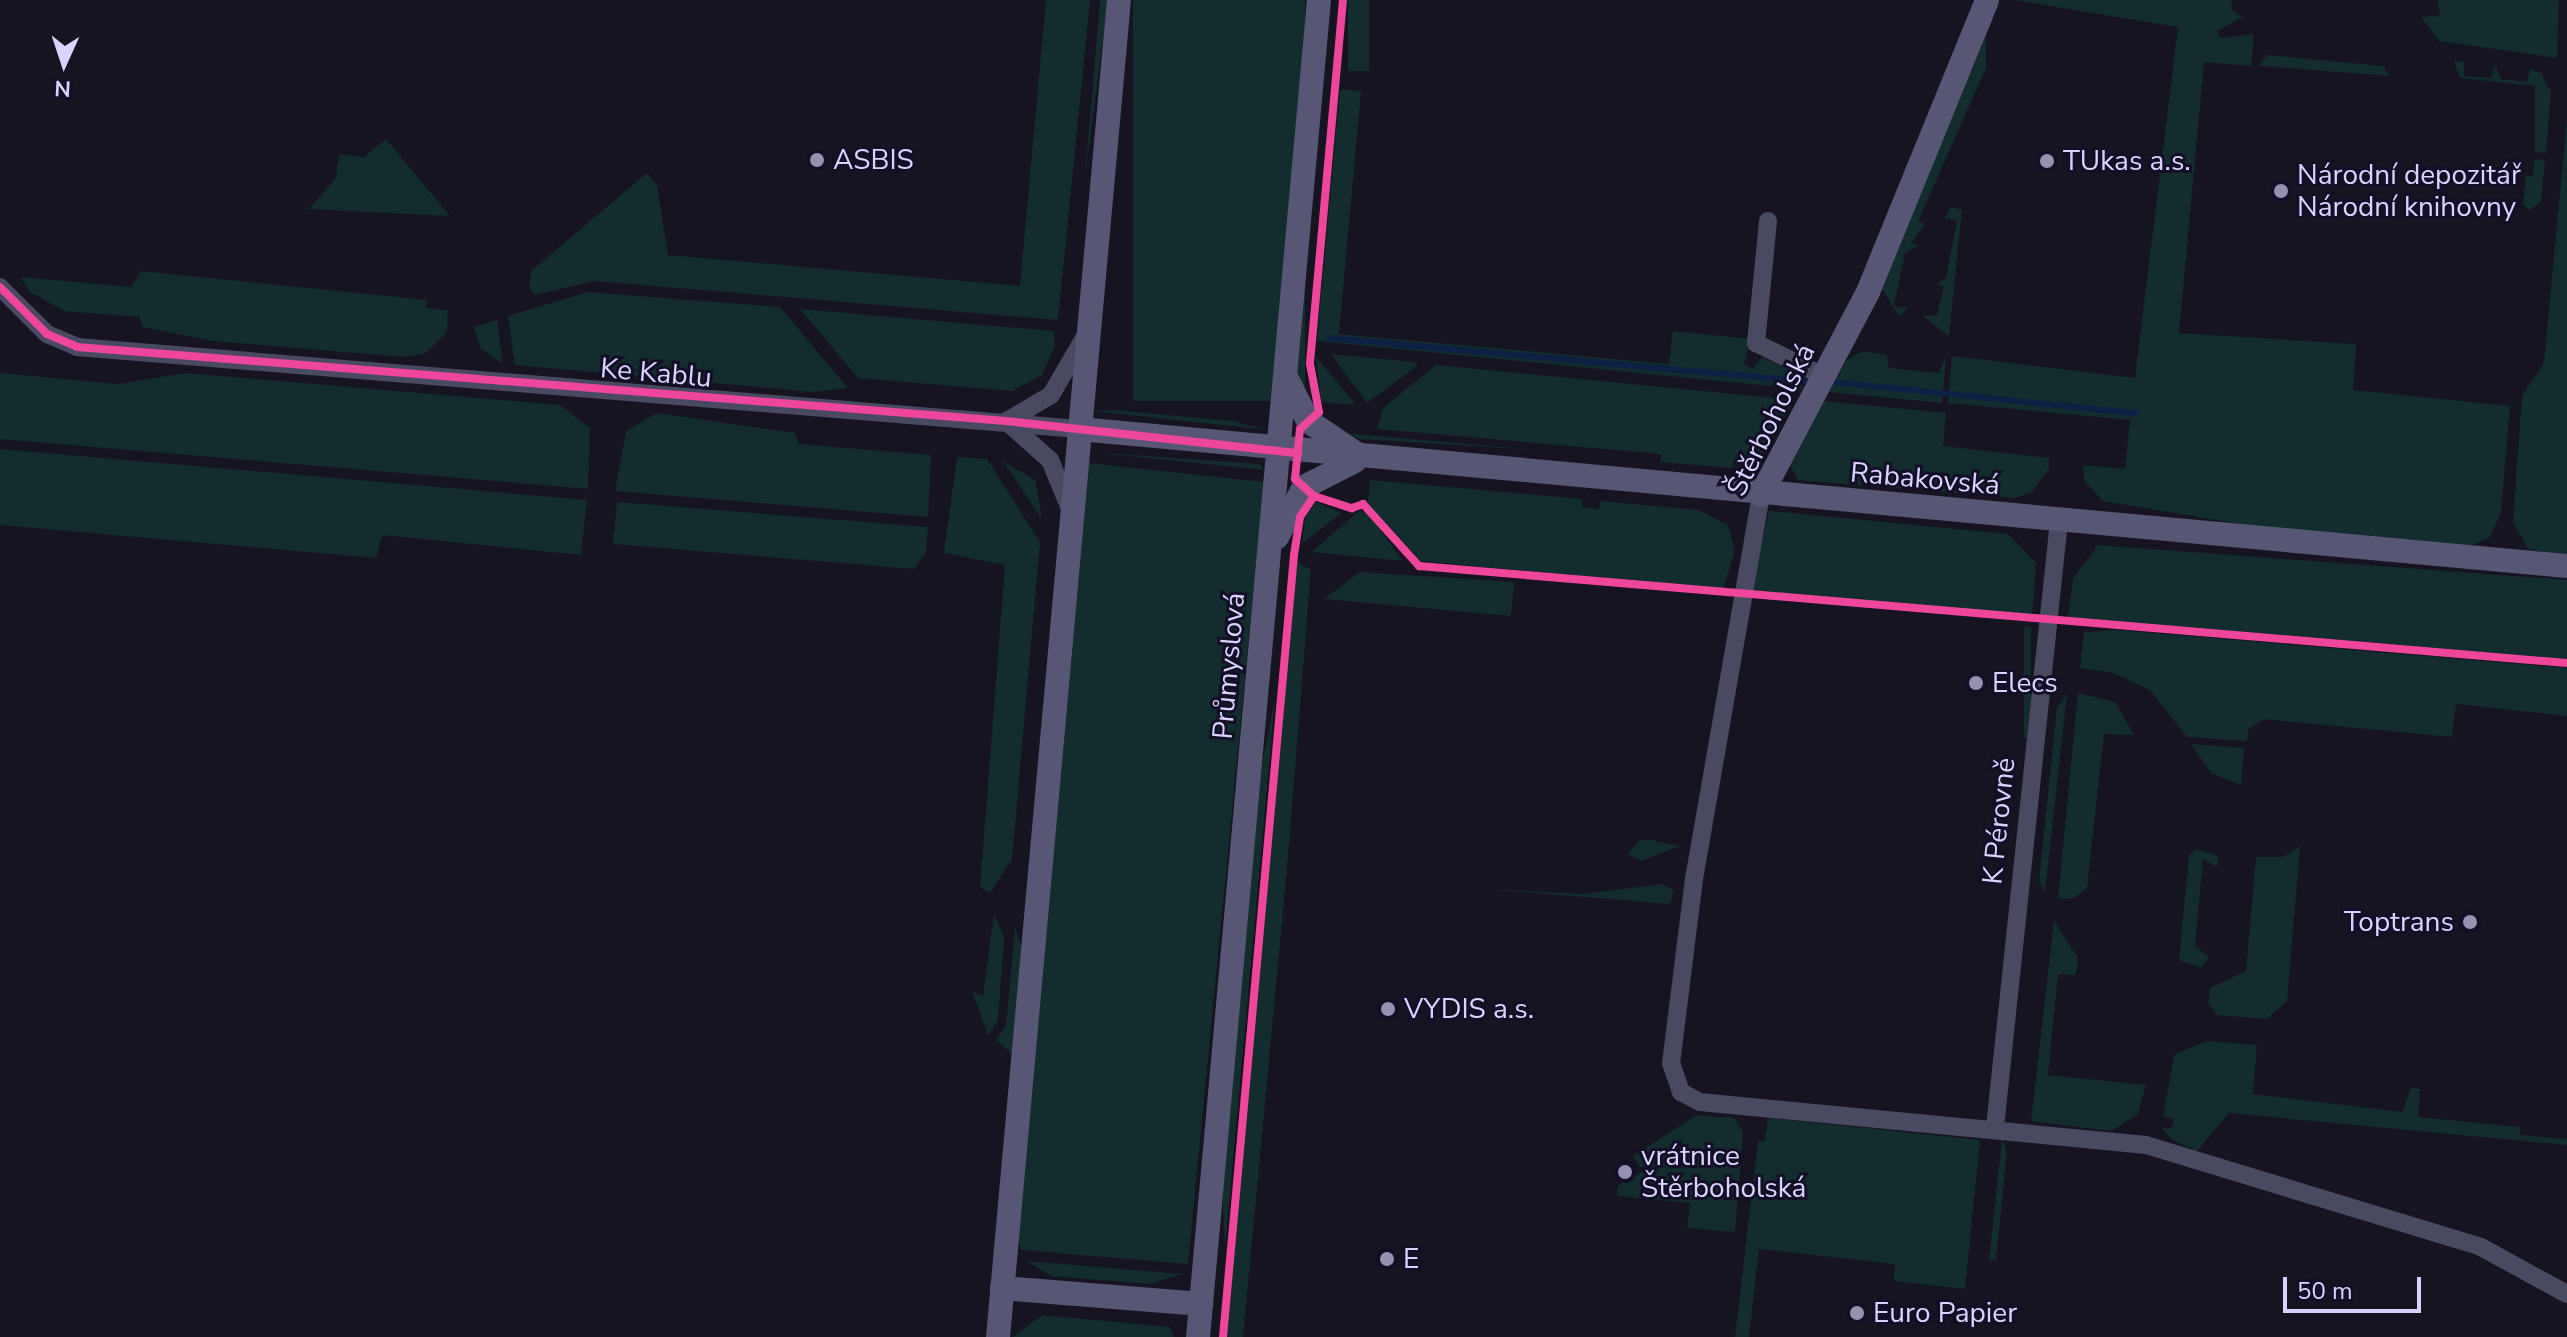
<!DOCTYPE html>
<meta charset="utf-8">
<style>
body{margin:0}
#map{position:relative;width:2567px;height:1337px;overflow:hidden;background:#161421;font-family:"Nunito Sans",sans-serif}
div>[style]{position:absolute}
.green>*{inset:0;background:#132c2d;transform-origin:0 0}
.stream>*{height:6px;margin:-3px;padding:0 3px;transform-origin:3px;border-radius:3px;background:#0d2144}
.street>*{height:18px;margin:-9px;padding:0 9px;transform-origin:9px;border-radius:9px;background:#4a4962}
.secondary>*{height:24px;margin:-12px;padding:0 12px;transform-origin:12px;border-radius:12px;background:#575674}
.cycleway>*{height:8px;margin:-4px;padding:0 4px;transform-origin:4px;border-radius:4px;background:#ed469a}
.dots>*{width:22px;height:22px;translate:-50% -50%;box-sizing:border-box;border:4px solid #130f26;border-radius:50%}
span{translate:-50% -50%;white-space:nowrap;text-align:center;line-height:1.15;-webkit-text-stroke:6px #130f26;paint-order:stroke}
.poi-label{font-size:28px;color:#d9d4ff}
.left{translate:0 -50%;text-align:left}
.right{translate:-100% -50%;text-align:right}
.street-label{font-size:28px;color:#d9d4ff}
.north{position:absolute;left:24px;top:24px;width:80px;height:80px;-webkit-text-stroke:6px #130f26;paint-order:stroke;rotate:183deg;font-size:22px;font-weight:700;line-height:32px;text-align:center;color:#d9d4ff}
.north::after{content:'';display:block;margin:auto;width:28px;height:36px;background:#d9d4ff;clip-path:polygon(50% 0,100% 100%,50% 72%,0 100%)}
.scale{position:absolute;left:2283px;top:1277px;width:138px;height:36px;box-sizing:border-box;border:4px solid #d9d4ff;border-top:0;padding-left:10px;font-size:24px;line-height:28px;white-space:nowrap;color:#d9d4ff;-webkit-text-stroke:6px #130f26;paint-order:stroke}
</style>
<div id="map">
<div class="green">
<div style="clip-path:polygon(1046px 0,1090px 0,1058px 320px,594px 281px,535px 295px,529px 288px,531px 271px,647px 173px,657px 185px,668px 255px,1020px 286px)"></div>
<div style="clip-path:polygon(1100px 0,1108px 0,1085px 178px)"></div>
<div style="left:1133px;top:0;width:172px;height:401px"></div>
<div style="left:1348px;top:0;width:21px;height:71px"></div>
<div style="clip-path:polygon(2014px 0,2232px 0,2231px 10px,2243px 17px,2217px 31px,2220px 38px,2254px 34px,2251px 66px,2204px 62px,2179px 333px,2356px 344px,2353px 390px,2510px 406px,2501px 512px,2490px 537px,2470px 546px,2265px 528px,2103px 501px,2084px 480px,2083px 465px,2125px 469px,2130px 420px,1948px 403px,1952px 356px,2135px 378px,2178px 27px)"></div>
<div style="clip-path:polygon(2438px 0,2559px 0,2557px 58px,2439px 41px,2421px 17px,2440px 16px)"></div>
<div style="clip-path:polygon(1986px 36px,1986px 68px,1918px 221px,1925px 224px,1911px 243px,1919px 246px,1905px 253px,1894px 306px,1908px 308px,1899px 316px,1881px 287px)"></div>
<div style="clip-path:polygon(2267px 55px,2383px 66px,2390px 76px,2259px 66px)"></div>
<div style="clip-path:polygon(2454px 61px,2464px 62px,2464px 76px,2491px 78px,2495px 65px,2501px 79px,2527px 82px,2530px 69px,2541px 73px,2551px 92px,2546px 153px,2535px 152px,2535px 86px,2460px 78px)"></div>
<div style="clip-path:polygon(1340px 89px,1361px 91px,1339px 334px,1669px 364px,1673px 331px,1750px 339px,1744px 364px,1753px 369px,1762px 357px,1807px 378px,1801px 389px,1317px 341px)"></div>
<div style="clip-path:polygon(2567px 117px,2567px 556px,2528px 549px,2513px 522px,2522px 396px,2544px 363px)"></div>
<div style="clip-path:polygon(386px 139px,450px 216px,309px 209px,336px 178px,339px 154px,364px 157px)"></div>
<div style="clip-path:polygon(2535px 159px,2545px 160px,2541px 202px,2530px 210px,2523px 205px,2526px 176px,2533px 176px)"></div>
<div style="clip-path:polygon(1951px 207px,1962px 210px,1949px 336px,1923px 316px,1937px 315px,1944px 286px,1936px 284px,1946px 278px,1957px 221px,1945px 218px)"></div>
<div style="clip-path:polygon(141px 271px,427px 300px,426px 308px,448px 310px,447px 332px,426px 353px,404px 357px,213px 341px,143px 327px,139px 317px,64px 311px,30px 292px,20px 277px,131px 287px)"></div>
<div style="clip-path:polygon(588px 292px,780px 307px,848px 388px,813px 392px,515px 365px,508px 316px)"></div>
<div style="clip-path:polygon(800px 309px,1054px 331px,1055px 345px,1042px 375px,1012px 391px,858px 378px)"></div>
<div style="clip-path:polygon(497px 320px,503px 364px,480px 348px,474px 327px)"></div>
<div style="clip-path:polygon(1863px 351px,1887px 355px,1889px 368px,1939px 373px,1946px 355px,1942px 403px,1829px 392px,1847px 360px)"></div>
<div style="clip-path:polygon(1331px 354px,1415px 362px,1417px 366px,1367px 403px)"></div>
<div style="clip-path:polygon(1316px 357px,1354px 402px,1353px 405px,1321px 402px)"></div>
<div style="clip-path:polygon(1436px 365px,1795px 400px,1761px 456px,1731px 468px,1661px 462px,1661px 454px,1377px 429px,1383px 408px)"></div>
<div style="clip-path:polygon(0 373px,118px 384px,186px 373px,560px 405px,590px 428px,588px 489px,0 439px)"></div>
<div style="clip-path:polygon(1824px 401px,1946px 413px,1943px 446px,2049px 458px,2049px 469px,2032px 492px,2014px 498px,1798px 480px,1790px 465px)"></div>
<div style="clip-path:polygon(1114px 410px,1232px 421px,1268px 430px,1093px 411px)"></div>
<div style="clip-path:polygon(657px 413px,795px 433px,799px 444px,931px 455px,928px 517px,615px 491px,626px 431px)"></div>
<div style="clip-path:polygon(1346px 432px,1352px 434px,1537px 450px,1360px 439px)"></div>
<div style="clip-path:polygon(0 449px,587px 500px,581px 555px,382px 535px,376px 558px,0 525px)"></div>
<div style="clip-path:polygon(1090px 452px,1260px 464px,1264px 470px)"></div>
<div style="clip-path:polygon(957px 457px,987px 459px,1040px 542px,1012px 859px,990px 893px,980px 887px,1005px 565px,944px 553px)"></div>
<div style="clip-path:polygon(1003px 461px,1035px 480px,1042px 517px,1039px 515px)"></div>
<div style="clip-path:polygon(1088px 463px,1264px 482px,1188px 1264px,1021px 1250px,1018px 1238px)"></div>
<div style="clip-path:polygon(1370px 480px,1582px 499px,1582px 507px,1599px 509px,1600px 501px,1699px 510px,1728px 525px,1735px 551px,1723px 589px,1421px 561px,1368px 504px)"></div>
<div style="clip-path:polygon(617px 502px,928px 527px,926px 552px,914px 569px,613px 544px)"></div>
<div style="clip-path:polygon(1316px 502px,1341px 513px,1302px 544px,1305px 518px)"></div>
<div style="clip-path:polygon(1360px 510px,1369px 515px,1403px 561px,1312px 552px)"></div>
<div style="clip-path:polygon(1769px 511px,2008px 534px,2036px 563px,2032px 617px,1751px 591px)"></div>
<div style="clip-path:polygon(2098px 545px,2567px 580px,2567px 661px,2068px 618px,2073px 578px)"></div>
<div style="clip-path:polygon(1297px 562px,1311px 570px,1287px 868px,1243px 1337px,1226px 1337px)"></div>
<div style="clip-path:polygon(1360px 572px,1514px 582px,1511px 616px,1324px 599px)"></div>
<div style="left:2024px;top:627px;width:7px;height:111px"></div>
<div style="clip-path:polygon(2115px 630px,2567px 668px,2567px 716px,2456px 704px,2452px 737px,2263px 719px,2248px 730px,2247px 741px,2187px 737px,2150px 690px,2113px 673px,2080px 668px,2084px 632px)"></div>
<div style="clip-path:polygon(2067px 693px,2045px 892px,2039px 882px,2057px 708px)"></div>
<div style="clip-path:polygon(2078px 693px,2115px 702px,2134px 735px,2104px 734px,2087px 888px,2073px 899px,2058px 898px)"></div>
<div style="clip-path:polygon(1275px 699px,1225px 1248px,1222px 1187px,1261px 769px)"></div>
<div style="clip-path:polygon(2191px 744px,2244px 748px,2241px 785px,2211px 773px)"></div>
<div style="clip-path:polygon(1640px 840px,1651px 840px,1680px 846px,1642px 861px,1628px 854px)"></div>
<div style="clip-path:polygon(2300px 846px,2287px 1001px,2267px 1019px,2217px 1015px,2208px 1003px,2210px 988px,2246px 971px,2256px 857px,2283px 857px)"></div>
<div style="clip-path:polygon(2196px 849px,2218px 856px,2217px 867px,2203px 859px,2195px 946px,2209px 957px,2201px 968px,2179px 960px,2189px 855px)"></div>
<div style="clip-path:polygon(1663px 884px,1674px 891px,1670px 904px,1486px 889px,1583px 894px)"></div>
<div style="clip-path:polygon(994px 914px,1004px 937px,998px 1020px,988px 1035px,972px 991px,983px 996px)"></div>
<div style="clip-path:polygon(2054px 921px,2078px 958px,2076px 975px,2058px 974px,2048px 1075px,2146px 1085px,2137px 1115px,2111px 1131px,2031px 1121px)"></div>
<div style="clip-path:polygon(1015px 928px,1022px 948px,1012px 1054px,996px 1040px,1006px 1026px)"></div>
<div style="clip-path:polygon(2206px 1041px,2257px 1045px,2253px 1094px,2402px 1112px,2411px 1088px,2420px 1089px,2418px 1117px,2520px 1127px,2520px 1135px,2567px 1139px,2567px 1145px,2229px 1113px,2197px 1151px,2171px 1139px,2162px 1128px,2172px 1129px,2174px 1118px,2163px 1117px,2174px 1055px)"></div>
<div style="clip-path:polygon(1697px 1115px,1734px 1118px,1743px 1132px,1735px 1232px,1687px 1228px,1690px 1203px,1617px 1196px,1618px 1185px,1644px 1172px,1633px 1156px)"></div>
<div style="clip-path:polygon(1768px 1118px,1980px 1140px,1965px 1289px,1894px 1281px,1895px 1264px,1759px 1249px,1749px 1337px,1735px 1337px,1758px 1141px,1765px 1141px)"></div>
<div style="clip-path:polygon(2002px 1139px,2007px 1151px,1996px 1261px,1989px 1260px)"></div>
<div style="clip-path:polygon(1026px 1261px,1182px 1274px,1151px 1284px,1052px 1276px)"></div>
<div style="clip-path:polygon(1042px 1315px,1169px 1327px,1174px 1337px,1013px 1337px)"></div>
</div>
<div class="stream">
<div style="left:1329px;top:338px;width:479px;rotate:5.2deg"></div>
<div style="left:1834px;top:382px;width:303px;rotate:5.9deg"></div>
</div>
<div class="street">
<div style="left:1768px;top:221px;width:123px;rotate:95.6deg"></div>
<div style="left:1756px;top:343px;width:77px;rotate:26.2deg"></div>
<div style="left:0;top:287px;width:66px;rotate:45deg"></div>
<div style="left:47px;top:334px;width:33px;rotate:23deg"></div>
<div style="left:77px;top:347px;width:1005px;rotate:4.68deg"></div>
<div style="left:1006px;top:421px;width:59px;rotate:41.6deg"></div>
<div style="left:1050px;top:460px;width:50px;rotate:67.6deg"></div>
<div style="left:1007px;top:421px;width:51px;rotate:-30.6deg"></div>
<div style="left:1051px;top:395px;width:66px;rotate:-59.9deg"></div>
<div style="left:1761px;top:495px;width:390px;rotate:99.9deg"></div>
<div style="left:1694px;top:879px;width:185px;rotate:97.1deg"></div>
<div style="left:1671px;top:1063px;width:31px;rotate:71deg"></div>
<div style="left:1681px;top:1092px;width:21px;rotate:28deg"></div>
<div style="left:1700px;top:1102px;width:448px;rotate:5.5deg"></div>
<div style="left:2146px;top:1145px;width:350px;rotate:16.9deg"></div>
<div style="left:2481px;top:1247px;width:98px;rotate:28.7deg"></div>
<div style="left:1995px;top:1127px;width:609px;rotate:-83.97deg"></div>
</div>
<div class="secondary">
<div style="left:1287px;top:379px;width:47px;rotate:63.4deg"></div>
<div style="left:1308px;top:421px;width:59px;rotate:34deg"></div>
<div style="left:1079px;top:429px;width:1494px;rotate:5.26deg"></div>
<div style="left:1761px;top:495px;width:229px;rotate:-62.2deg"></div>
<div style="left:1868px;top:292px;width:315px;rotate:-67.8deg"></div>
<div style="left:1277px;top:537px;width:57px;rotate:-61.6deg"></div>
<div style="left:1304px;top:487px;width:57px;rotate:-27deg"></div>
<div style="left:1002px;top:1288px;width:200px;rotate:4.6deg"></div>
<div style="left:998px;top:1337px;width:1342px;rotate:-84.83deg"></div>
<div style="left:1198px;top:1337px;width:1342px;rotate:-84.83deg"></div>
</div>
<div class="cycleway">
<div style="left:1343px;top:0;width:365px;rotate:95.2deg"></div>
<div style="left:1310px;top:364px;width:49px;rotate:79.4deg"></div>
<div style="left:1319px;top:412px;width:25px;rotate:138deg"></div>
<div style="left:1300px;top:429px;width:50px;rotate:95.7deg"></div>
<div style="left:1295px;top:479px;width:25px;rotate:42deg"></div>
<div style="left:1314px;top:496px;width:40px;rotate:18deg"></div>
<div style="left:1352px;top:508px;width:12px;rotate:-20deg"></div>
<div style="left:1363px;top:504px;width:84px;rotate:47.9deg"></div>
<div style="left:1419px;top:566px;width:1152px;rotate:4.83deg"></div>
<div style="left:0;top:287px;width:66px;rotate:45deg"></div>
<div style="left:47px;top:334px;width:33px;rotate:23deg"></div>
<div style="left:77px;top:347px;width:932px;rotate:4.55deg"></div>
<div style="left:1006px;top:421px;width:294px;rotate:6.3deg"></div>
<div style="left:1223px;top:1337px;width:785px;rotate:-84.81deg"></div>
<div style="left:1294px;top:555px;width:38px;rotate:-81deg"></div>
<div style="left:1300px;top:517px;width:25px;rotate:-56deg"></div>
</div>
<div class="dots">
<div style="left:817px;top:160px;background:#9591b1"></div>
<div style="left:2047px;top:161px;background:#9591b1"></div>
<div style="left:2281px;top:191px;background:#9591b1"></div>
<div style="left:1976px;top:683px;background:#9591b1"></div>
<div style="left:2470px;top:922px;background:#9591b1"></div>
<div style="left:1388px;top:1009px;background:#9591b1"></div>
<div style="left:1625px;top:1172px;background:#9591b1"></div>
<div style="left:1387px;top:1259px;background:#9591b1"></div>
<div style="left:1857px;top:1313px;background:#9591b1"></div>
</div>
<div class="poi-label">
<span class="left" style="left:833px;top:160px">ASBIS</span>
<span class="left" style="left:2063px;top:161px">TUkas a.s.</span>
<span class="left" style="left:2297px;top:191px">Národní depozitář<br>Národní knihovny</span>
<span class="left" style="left:1992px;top:683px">Elecs</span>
<span class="right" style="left:2454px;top:922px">Toptrans</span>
<span class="left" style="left:1404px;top:1009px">VYDIS a.s.</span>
<span class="left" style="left:1641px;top:1172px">vrátnice<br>Štěrboholská</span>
<span class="left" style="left:1403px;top:1259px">E</span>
<span class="left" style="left:1873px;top:1313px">Euro Papier</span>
</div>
<div class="street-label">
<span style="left:656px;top:373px;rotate:5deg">Ke Kablu</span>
<span style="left:1771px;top:420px;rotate:-64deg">Štěrboholská</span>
<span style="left:1925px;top:479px;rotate:5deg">Rabakovská</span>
<span style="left:1229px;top:666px;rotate:-85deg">Průmyslová</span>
<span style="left:1999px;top:821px;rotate:-84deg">K Pérovně</span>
</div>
<div class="north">N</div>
<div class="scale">50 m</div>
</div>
